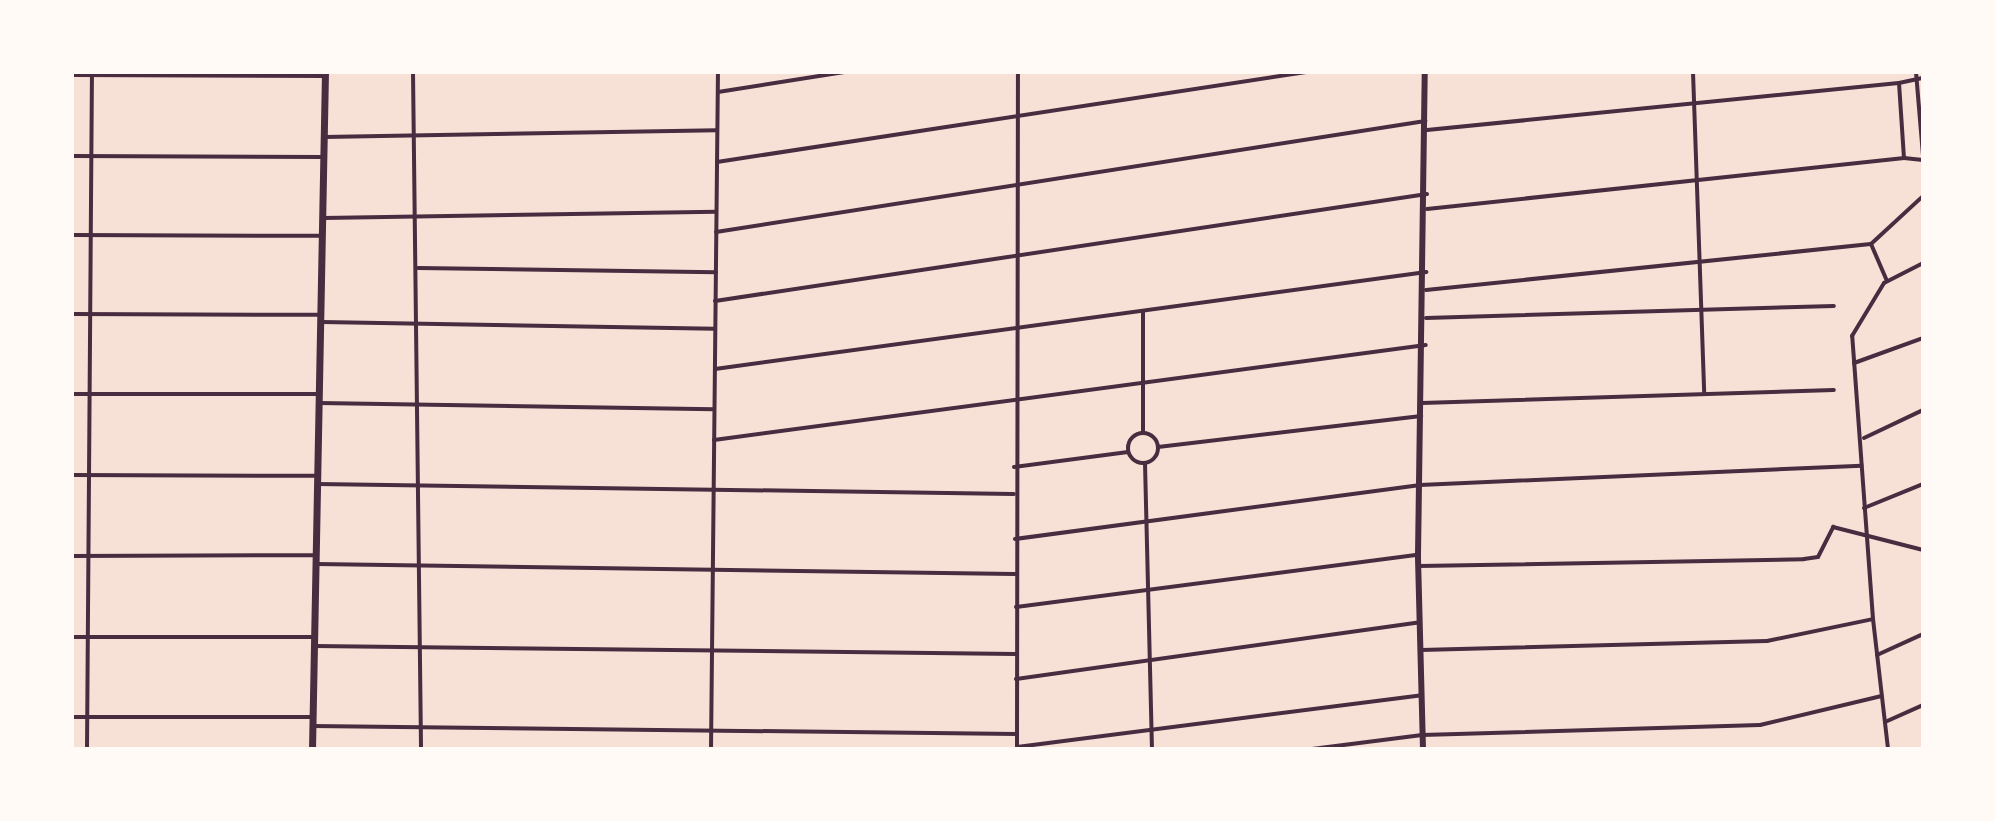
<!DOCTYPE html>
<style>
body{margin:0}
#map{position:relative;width:1995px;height:821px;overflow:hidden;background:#f7e1d7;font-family:Manrope,sans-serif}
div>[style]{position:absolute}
.minor>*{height:4px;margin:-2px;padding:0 2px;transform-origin:2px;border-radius:2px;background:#4a2c40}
.minor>.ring{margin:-2px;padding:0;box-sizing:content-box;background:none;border:4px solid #4a2c40;border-radius:50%}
.secondary>*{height:6px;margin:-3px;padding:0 3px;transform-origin:3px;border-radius:3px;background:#4a2c40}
.primary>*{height:7px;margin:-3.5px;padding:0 3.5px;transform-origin:3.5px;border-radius:3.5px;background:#4a2c40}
span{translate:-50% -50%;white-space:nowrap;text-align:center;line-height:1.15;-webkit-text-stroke:8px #fffaf5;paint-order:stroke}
.frame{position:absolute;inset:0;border:74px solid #fffaf5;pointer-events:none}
</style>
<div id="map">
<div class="minor">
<div style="left:413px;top:72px;width:677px;rotate:89.32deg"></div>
<div style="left:1693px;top:72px;width:321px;rotate:88deg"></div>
<div style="left:1916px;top:72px;width:83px;rotate:85.2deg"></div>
<div style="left:72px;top:75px;width:253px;rotate:0.2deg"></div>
<div style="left:1899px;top:83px;width:25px;rotate:-12deg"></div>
<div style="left:718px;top:92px;width:128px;rotate:-9deg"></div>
<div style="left:1427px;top:130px;width:474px;rotate:-5.7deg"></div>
<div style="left:1899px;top:83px;width:75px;rotate:86.2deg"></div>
<div style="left:1904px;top:158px;width:19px;rotate:6deg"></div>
<div style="left:324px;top:137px;width:393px;rotate:-1deg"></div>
<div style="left:72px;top:156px;width:252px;rotate:0.2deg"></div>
<div style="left:717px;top:162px;width:596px;rotate:-8.69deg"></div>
<div style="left:1427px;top:209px;width:480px;rotate:-6.1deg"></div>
<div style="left:323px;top:218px;width:393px;rotate:-0.9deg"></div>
<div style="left:716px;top:232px;width:718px;rotate:-8.9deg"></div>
<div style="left:72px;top:235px;width:248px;rotate:0.2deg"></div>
<div style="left:1871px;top:244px;width:40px;rotate:66.6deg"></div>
<div style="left:418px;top:268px;width:298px;rotate:0.8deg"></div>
<div style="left:1426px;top:290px;width:447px;rotate:-5.9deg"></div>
<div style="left:1871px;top:244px;width:71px;rotate:-42.7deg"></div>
<div style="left:715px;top:301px;width:720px;rotate:-8.55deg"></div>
<div style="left:1143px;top:311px;width:122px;rotate:90deg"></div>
<div style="left:72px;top:314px;width:247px;rotate:0.2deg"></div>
<div style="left:1426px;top:318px;width:408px;rotate:-1.7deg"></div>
<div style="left:322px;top:322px;width:393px;rotate:1deg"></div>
<div style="left:1854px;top:363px;width:73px;rotate:-19.9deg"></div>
<div style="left:715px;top:369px;width:718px;rotate:-7.77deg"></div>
<div style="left:72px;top:394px;width:245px"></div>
<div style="left:319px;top:403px;width:395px;rotate:0.9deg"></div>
<div style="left:1422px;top:403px;width:412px;rotate:-1.8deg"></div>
<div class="ring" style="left:1128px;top:433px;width:26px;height:26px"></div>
<div style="left:1864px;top:438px;width:65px;rotate:-25.4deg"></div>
<div style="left:714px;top:440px;width:718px;rotate:-7.6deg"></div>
<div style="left:1158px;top:447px;width:265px;rotate:-6.7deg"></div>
<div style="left:1145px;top:463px;width:286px;rotate:88.6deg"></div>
<div style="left:1014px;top:467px;width:115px;rotate:-7.5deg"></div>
<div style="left:72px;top:475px;width:246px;rotate:0.2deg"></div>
<div style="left:317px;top:484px;width:697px;rotate:0.82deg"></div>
<div style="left:1864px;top:508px;width:64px;rotate:-22.1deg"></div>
<div style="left:1015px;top:539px;width:409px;rotate:-7.6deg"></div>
<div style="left:1420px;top:485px;width:442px;rotate:-2.5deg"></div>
<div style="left:72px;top:556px;width:244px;rotate:-0.2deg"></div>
<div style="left:316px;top:564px;width:699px;rotate:0.82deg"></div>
<div style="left:1419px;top:566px;width:385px;rotate:-1deg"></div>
<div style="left:1804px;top:559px;width:14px;rotate:-8deg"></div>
<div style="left:1818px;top:557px;width:34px;rotate:-63deg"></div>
<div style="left:1833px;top:527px;width:93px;rotate:14.3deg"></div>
<div style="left:1016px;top:607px;width:405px;rotate:-7.4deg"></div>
<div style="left:1873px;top:619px;width:131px;rotate:83.4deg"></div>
<div style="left:72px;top:637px;width:242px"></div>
<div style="left:314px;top:646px;width:702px;rotate:0.65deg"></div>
<div style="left:1421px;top:650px;width:346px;rotate:-1.5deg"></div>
<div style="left:1767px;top:641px;width:108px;rotate:-11.7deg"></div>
<div style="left:1873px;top:619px;width:284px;rotate:-94.2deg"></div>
<div style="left:1852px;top:336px;width:62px;rotate:-58.9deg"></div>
<div style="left:1884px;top:283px;width:44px;rotate:-27.1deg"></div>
<div style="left:1877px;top:655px;width:51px;rotate:-24.5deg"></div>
<div style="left:1016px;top:679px;width:408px;rotate:-8deg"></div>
<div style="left:72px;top:717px;width:240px"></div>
<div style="left:1885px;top:722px;width:42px;rotate:-24.1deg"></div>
<div style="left:312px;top:726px;width:705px;rotate:0.65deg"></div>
<div style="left:1017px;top:747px;width:408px;rotate:-7.3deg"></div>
<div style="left:87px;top:749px;width:677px;rotate:-89.58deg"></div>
<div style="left:711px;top:749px;width:677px;rotate:-89.41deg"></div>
<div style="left:1017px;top:749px;width:677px;rotate:-89.92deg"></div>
<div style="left:1312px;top:749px;width:111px;rotate:-7.3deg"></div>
<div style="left:1422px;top:735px;width:338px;rotate:-1.7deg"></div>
<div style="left:1760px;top:725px;width:125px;rotate:-13.4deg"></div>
</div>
<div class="secondary">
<div style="left:1423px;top:749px;width:194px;rotate:-91.5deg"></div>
<div style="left:1418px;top:555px;width:483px;rotate:-89.2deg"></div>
</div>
<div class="primary">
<div style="left:312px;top:749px;width:677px;rotate:-88.9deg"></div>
</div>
<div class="frame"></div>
</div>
